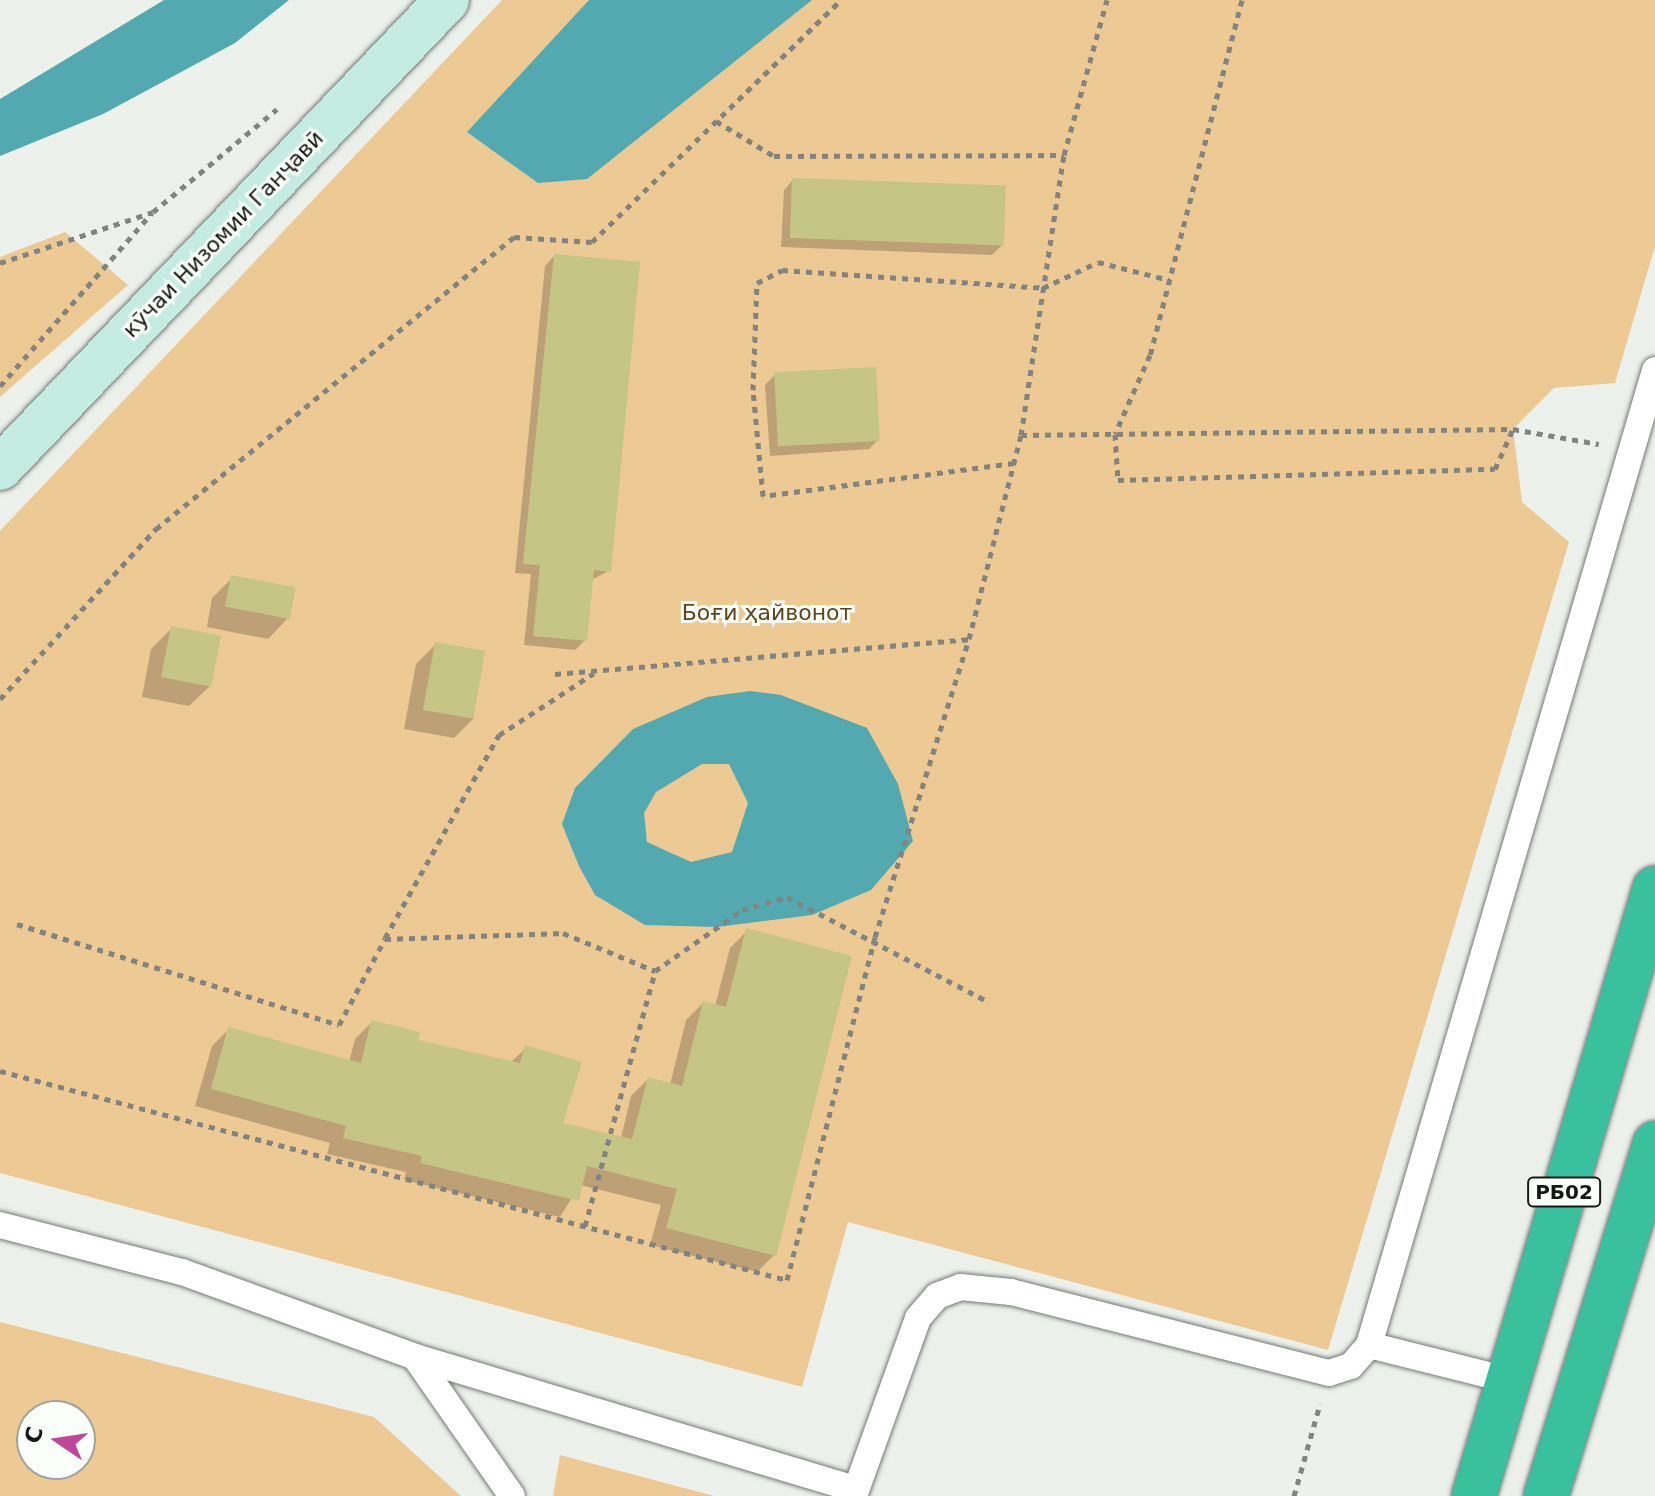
<!DOCTYPE html>
<meta charset="utf-8">
<style>
body{margin:0}
#map{position:relative;width:1655px;height:1496px;overflow:hidden;background:#edf1ec;font-family:"DejaVu Sans",sans-serif}
div>[style]{position:absolute}
.green>*{inset:0;background:#edc994}
.water>*{inset:0;background:#52a9af}
.shadow>*{inset:0;background:#0003}
.building>*{inset:0;background:#c5c585;transform-origin:0 0}
.path>*{height:5px;margin-top:-2.5px;transform-origin:0;background:repeating-linear-gradient(90deg,#818480 0 6px,transparent 0 12px)}
.roads{filter:drop-shadow(0 0 2px #767975) drop-shadow(0 0 2px #767975)}
.lane>*{height:26px;margin:-13px;padding:0 13px;transform-origin:13px;border-radius:13px;background:#fff}
.secondary>*{height:44px;margin:-22px;padding:0 22px;transform-origin:22px;border-radius:22px;background:#c4ece2}
.highway>*{height:44px;margin:-22px;padding:0 22px;transform-origin:22px;border-radius:22px;background:#39c19d}
span{translate:-50% -50%;white-space:nowrap;text-align:center;line-height:1.15;-webkit-text-stroke:6px #fbfffa;paint-order:stroke}
.shield-label span{padding:2px 6px;background:#fbfffa;border:2px solid;border-radius:6px;-webkit-text-stroke-width:0}
.shield-label{font-size:20px;color:#171917;font-weight:700}
.street-label{font-size:22px;color:#171917}
.park-label{font-size:22px;color:#5f451b}
.north{position:absolute;left:16px;top:1400px;width:80px;height:80px;box-sizing:border-box;background:#fbfffa;border:2px solid #a0a39f;border-radius:50%;rotate:283deg;font-size:22px;font-weight:700;line-height:32px;text-align:center;color:#171917}
.north::after{content:'';display:block;margin:auto;width:28px;height:36px;background:#bf4698;clip-path:polygon(50% 0,100% 100%,50% 72%,0 100%)}
</style>
<div id="map">
<div class="green">
<div style="clip-path:polygon(502px 0,1655px 0,1655px 246px,1615px 383px,1554px 388px,1513px 429px,1522px 502px,1569px 542px,1328px 1350px,848px 1222px,802px 1387px,0 1173px,0 531px)"></div>
<div style="clip-path:polygon(65px 232px,128px 285px,0 397px,0 257px)"></div>
<div style="clip-path:polygon(evenodd,0 1322px,374px 1417px,461px 1496px,0 1496px,0 1322px,32px 1416px,80px 1416px,80px 1464px,32px 1464px,32px 1416px)"></div>
<div style="clip-path:polygon(560px 1455px,714px 1496px,553px 1496px)"></div>
</div>
<div class="water">
<div style="clip-path:polygon(164px 0,289px 0,235px 43px,103px 114px,0 156px,0 99px)"></div>
<div style="clip-path:polygon(589px 0,812px 0,587px 179px,538px 183px,467px 132px)"></div>
<div style="clip-path:polygon(evenodd,750px 691px,781px 695px,867px 728px,898px 784px,913px 841px,871px 890px,812px 915px,717px 927px,645px 925px,595px 895px,579px 866px,562px 824px,575px 788px,633px 729px,707px 697px,750px 691px,702px 764px,729px 764px,748px 803px,732px 852px,691px 862px,647px 842px,644px 813px,656px 792px,702px 764px)"></div>
</div>
<div class="shadow">
<div style="clip-path:polygon(793px 180px,1002px 245px,992px 255px,781px 247px,784px 190px)"></div>
<div style="clip-path:polygon(554px 256px,609px 571px,591px 580px,585px 640px,575px 650px,524px 645px,531px 574px,515px 573px,545px 266px)"></div>
<div style="clip-path:polygon(775px 375px,878px 440px,869px 449px,770px 456px,765px 385px)"></div>
<div style="clip-path:polygon(232px 578px,288px 618px,268px 639px,207px 627px,212px 598px)"></div>
<div style="clip-path:polygon(171px 629px,210px 686px,189px 706px,142px 697px,151px 649px)"></div>
<div style="clip-path:polygon(436px 644px,474px 718px,454px 738px,404px 729px,416px 664px)"></div>
<div style="clip-path:polygon(747px 931px,774px 1255px,757px 1272px,650px 1245px,661px 1205px,580px 1185px,560px 1217px,404px 1180px,406px 1172px,327px 1154px,330px 1143px,195px 1106px,212px 1046px,229px 1029px,349px 1062px,355px 1039px,372px 1022px,416px 1042px,510px 1063px,526px 1048px,561px 1124px,621px 1138px,631px 1096px,648px 1079px,670px 1085px,686px 1020px,703px 1003px,715px 1006px,730px 948px)"></div>
</div>
<div class="building">
<div style="left:792px;top:178px;width:214px;height:60px;rotate:2deg"></div>
<div style="clip-path:polygon(554px 254px,640px 262px,611px 572px,594px 570px,587px 641px,533px 636px,540px 565px,523px 564px)"></div>
<div style="left:876px;top:367px;width:74px;height:102px;rotate:87deg"></div>
<div style="left:231px;top:575px;width:66px;height:32px;rotate:11deg"></div>
<div style="left:171px;top:626px;width:51px;height:52px;rotate:11deg"></div>
<div style="left:435px;top:642px;width:51px;height:69px;rotate:10deg"></div>
<div style="clip-path:polygon(746px 928px,852px 956px,776px 1256px,666px 1228px,677px 1189px,587px 1166px,579px 1201px,420px 1163px,422px 1156px,343px 1138px,346px 1126px,211px 1089px,228px 1027px,361px 1063px,371px 1020px,420px 1032px,418px 1040px,520px 1063px,525px 1045px,582px 1062px,563px 1123px,632px 1139px,648px 1077px,682px 1086px,703px 1001px,726px 1007px)"></div>
</div>
<div class="path">
<div style="left:1242px;top:0;width:367px;rotate:104.5deg"></div>
<div style="left:1150px;top:355px;width:86px;rotate:113.9deg"></div>
<div style="left:1115px;top:434px;width:46px;rotate:86.3deg"></div>
<div style="left:1118px;top:480px;width:377px;rotate:-1.7deg"></div>
<div style="left:1495px;top:469px;width:44px;rotate:-65.8deg"></div>
<div style="left:716px;top:121px;width:68px;rotate:31.1deg"></div>
<div style="left:774px;top:156px;width:290px;rotate:-0.2deg"></div>
<div style="left:0;top:263px;width:161px;rotate:-18.4deg"></div>
<div style="left:153px;top:212px;width:161px;rotate:-39.7deg"></div>
<div style="left:0;top:386px;width:230px;rotate:-48.7deg"></div>
<div style="left:1021px;top:435px;width:283px;rotate:-81.3deg"></div>
<div style="left:1064px;top:155px;width:161px;rotate:-74.5deg"></div>
<div style="left:1014px;top:463px;width:253px;rotate:172.5deg"></div>
<div style="left:763px;top:496px;width:106px;rotate:-95.4deg"></div>
<div style="left:753px;top:390px;width:107px;rotate:-87.9deg"></div>
<div style="left:757px;top:283px;width:28px;rotate:-27deg"></div>
<div style="left:782px;top:270px;width:262px;rotate:3.9deg"></div>
<div style="left:1043px;top:288px;width:61px;rotate:-25.3deg"></div>
<div style="left:1098px;top:262px;width:73px;rotate:14.2deg"></div>
<div style="left:555px;top:674px;width:415px;rotate:-4.8deg"></div>
<div style="left:0;top:699px;width:231px;rotate:-47.5deg"></div>
<div style="left:156px;top:529px;width:462px;rotate:-39.2deg"></div>
<div style="left:514px;top:237px;width:78px;rotate:3.7deg"></div>
<div style="left:592px;top:242px;width:347px;rotate:-44.2deg"></div>
<div style="left:17px;top:924px;width:337px;rotate:17.4deg"></div>
<div style="left:339px;top:1025px;width:98px;rotate:-61.9deg"></div>
<div style="left:385px;top:939px;width:178px;rotate:-1.9deg"></div>
<div style="left:563px;top:933px;width:100px;rotate:22.4deg"></div>
<div style="left:385px;top:938px;width:233px;rotate:-60.7deg"></div>
<div style="left:499px;top:735px;width:113px;rotate:-33.1deg"></div>
<div style="left:0;top:1071px;width:814px;rotate:14.87deg"></div>
<div style="left:787px;top:1280px;width:354px;rotate:-75.6deg"></div>
<div style="left:875px;top:937px;width:312px;rotate:-72.5deg"></div>
<div style="left:969px;top:639px;width:211px;rotate:-75.7deg"></div>
<div style="left:1021px;top:435px;width:492px;rotate:-0.7deg"></div>
<div style="left:1513px;top:429px;width:87px;rotate:9.9deg"></div>
<div style="left:585px;top:1226px;width:264px;rotate:-74.6deg"></div>
<div style="left:655px;top:971px;width:106px;rotate:-35deg"></div>
<div style="left:742px;top:910px;width:47px;rotate:-16.1deg"></div>
<div style="left:787px;top:897px;width:228px;rotate:27.5deg"></div>
<div style="left:1294px;top:1496px;width:96px;rotate:-74.2deg"></div>
</div>
<div class="roads">
<div class="lane">
<div style="left:0;top:1225px;width:188px;rotate:14.5deg"></div>
<div style="left:182px;top:1272px;width:248px;rotate:20deg"></div>
<div style="left:415px;top:1357px;width:169px;rotate:55.1deg"></div>
<div style="left:1369px;top:1345px;width:143px;rotate:14.1deg"></div>
<div style="left:415px;top:1357px;width:460px;rotate:16.7deg"></div>
<div style="left:854px;top:1496px;width:189px;rotate:-70.2deg"></div>
<div style="left:918px;top:1318px;width:29px;rotate:-49deg"></div>
<div style="left:937px;top:1296px;width:25px;rotate:-21deg"></div>
<div style="left:960px;top:1287px;width:51px;rotate:5.6deg"></div>
<div style="left:1011px;top:1292px;width:328px;rotate:14.3deg"></div>
<div style="left:1329px;top:1373px;width:23px;rotate:-18deg"></div>
<div style="left:1351px;top:1366px;width:28px;rotate:-49deg"></div>
<div style="left:1369px;top:1345px;width:1016px;rotate:-73.65deg"></div>
</div>
<div class="secondary">
<div style="left:0;top:468px;width:647px;rotate:-46.31deg"></div>
</div>
<div class="highway">
<div style="left:1474px;top:1496px;width:634px;rotate:-73.42deg"></div>
<div style="left:1546px;top:1496px;width:369px;rotate:-72.8deg"></div>
</div>
</div>
<div class="shield-label">
<span style="left:1564px;top:1192px">РБ02</span>
</div>
<div class="street-label">
<span style="left:223px;top:234px;rotate:-46deg">кӯчаи Низомии Ганҷавӣ</span>
</div>
<div class="park-label">
<span style="left:767px;top:613px">Боғи ҳайвонот</span>
</div>
<div class="north">С</div>
</div>
